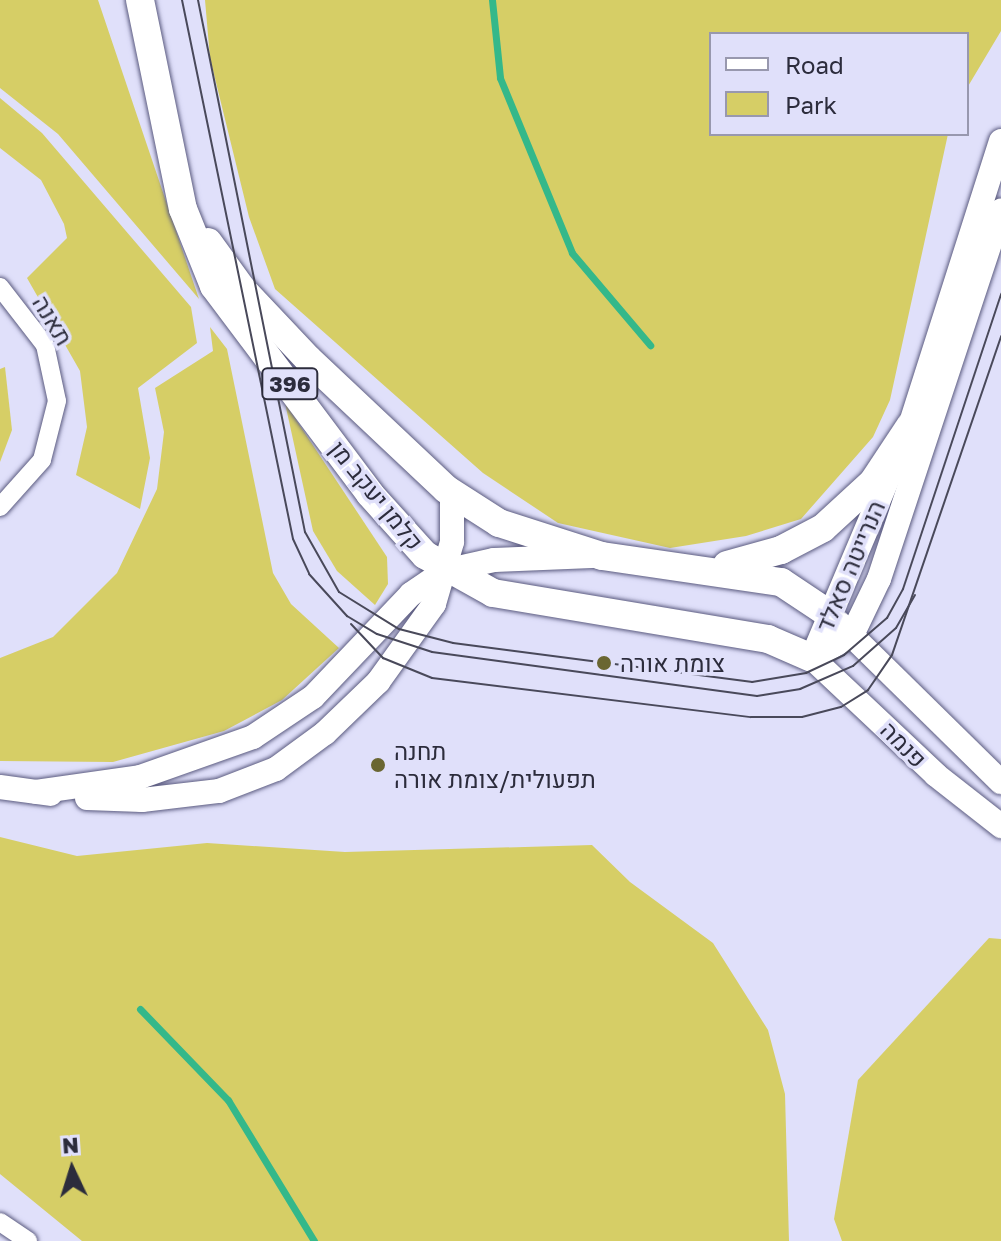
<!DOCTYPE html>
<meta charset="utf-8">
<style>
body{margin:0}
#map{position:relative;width:1001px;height:1241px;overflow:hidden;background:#e0e0fa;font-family:"Golos Text",Heebo,sans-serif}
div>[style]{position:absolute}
.green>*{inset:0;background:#d6ce66}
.stream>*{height:7px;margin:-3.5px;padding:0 3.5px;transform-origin:3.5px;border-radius:3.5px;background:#34b88a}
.roads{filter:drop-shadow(0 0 2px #5b5b80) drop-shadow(0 0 2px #5b5b80)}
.minor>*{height:18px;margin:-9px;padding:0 9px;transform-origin:9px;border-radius:9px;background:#fff}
.secondary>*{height:24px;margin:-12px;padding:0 12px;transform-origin:12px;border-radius:12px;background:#fff}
.primary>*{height:28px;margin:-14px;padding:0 14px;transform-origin:14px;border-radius:14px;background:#fff}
.tram>*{height:2px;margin:-1px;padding:0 1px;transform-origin:1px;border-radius:1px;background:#49495a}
.dots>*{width:22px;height:22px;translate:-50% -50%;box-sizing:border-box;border:4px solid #e0e0fa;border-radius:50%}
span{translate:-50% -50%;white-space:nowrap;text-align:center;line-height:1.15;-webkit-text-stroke:7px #e0e0fa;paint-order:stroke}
.shield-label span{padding:2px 6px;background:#e0e0fa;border:2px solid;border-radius:6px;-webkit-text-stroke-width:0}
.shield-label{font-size:22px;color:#2c2c3c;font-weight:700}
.street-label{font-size:24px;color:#2c2c3c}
.poi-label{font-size:24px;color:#2c2c3c}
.left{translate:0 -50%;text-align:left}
.legend{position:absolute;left:709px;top:32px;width:260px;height:104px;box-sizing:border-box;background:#e0e0fa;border:2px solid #9898ae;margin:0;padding:10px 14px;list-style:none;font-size:24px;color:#2c2c3c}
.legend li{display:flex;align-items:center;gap:16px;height:40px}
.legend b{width:40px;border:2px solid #9898ae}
.north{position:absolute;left:32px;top:1129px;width:80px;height:80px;-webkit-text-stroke:6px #e0e0fa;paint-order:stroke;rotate:356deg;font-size:22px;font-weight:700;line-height:32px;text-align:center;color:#2c2c3c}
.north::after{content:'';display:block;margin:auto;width:28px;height:36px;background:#2c2c3c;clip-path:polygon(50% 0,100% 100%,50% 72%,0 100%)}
</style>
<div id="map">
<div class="green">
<div style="clip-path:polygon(0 0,98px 0,199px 299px,58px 134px,0 88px)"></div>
<div style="clip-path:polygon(205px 0,1001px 0,1001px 31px,967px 88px,967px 34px,711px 34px,711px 134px,948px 134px,890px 400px,873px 437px,801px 519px,746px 536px,670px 548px,558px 523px,483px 473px,275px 289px,249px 217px,210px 58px)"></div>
<div style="clip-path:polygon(0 98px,42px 133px,191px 307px,197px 343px,138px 388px,150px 458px,140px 509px,76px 475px,87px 427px,80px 371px,27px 278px,67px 238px,64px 224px,41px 180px,0 148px)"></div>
<div style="clip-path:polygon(210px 327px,227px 349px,273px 573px,291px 604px,339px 648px,282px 700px,224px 731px,113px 762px,0 761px,0 658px,53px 637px,117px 573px,157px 489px,164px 432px,155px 388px,213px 351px)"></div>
<div style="clip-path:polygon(5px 367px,12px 430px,0 462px,0 369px)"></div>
<div style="clip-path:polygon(285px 403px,387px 557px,388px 584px,375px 605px,337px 571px,313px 531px)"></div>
<div style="clip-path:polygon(0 837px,77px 856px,207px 843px,345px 852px,592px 845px,630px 882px,713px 943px,768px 1030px,785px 1094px,789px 1241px,82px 1241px,0 1174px)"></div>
<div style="clip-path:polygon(989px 938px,1001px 939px,1001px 1241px,842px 1241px,834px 1219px,858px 1080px)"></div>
</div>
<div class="stream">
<div style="left:492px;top:0;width:78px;rotate:84.1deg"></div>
<div style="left:500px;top:78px;width:189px;rotate:67.6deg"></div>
<div style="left:572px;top:253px;width:121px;rotate:49.7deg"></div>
<div style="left:140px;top:1009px;width:127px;rotate:46deg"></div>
<div style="left:228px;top:1100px;width:165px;rotate:58.6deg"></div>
</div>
<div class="roads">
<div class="minor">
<div style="left:0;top:287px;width:73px;rotate:52.2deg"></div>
<div style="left:45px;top:345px;width:57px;rotate:77.9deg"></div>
<div style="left:57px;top:401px;width:61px;rotate:104.3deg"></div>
<div style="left:42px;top:460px;width:63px;rotate:131.8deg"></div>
<div style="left:0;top:1222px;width:34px;rotate:34deg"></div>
</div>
<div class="secondary">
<div style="left:839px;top:623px;width:227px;rotate:44.5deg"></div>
<div style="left:812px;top:658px;width:252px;rotate:-67.1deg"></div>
<div style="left:910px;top:426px;width:299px;rotate:-72.3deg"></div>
<div style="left:812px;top:658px;width:46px;rotate:-29.9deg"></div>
<div style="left:852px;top:635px;width:62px;rotate:-64.3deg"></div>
<div style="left:879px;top:579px;width:388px;rotate:-71.7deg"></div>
<div style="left:812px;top:658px;width:170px;rotate:43.3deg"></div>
<div style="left:936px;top:775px;width:83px;rotate:38.1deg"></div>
<div style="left:0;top:787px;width:51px;rotate:7.8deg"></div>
<div style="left:36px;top:792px;width:105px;rotate:-8.2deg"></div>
<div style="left:140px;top:777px;width:120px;rotate:-19.5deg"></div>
<div style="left:253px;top:737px;width:72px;rotate:-33.7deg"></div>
<div style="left:313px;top:697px;width:142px;rotate:-46.4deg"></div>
<div style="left:411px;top:594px;width:41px;rotate:-34.1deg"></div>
<div style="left:445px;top:571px;width:50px;rotate:-12.7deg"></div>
<div style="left:494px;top:560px;width:98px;rotate:-2.3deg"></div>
<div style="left:87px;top:798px;width:55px;rotate:2.1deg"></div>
<div style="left:142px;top:800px;width:78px;rotate:-6.7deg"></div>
<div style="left:219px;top:791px;width:61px;rotate:-21.1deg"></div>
<div style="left:276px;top:769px;width:61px;rotate:-36.3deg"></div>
<div style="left:325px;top:733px;width:74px;rotate:-43.9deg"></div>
<div style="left:378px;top:682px;width:96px;rotate:-54.3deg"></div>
<div style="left:434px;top:604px;width:65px;rotate:-73.8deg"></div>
<div style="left:452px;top:542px;width:49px;rotate:-90deg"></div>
</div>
<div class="primary">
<div style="left:140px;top:0;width:213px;rotate:78.4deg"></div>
<div style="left:183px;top:209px;width:83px;rotate:68.1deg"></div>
<div style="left:214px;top:286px;width:260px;rotate:53.1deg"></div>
<div style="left:370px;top:494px;width:82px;rotate:48deg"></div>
<div style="left:425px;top:555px;width:78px;rotate:29.2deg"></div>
<div style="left:493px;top:593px;width:279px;rotate:9.5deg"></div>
<div style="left:768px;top:639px;width:48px;rotate:23.4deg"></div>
<div style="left:208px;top:242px;width:58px;rotate:54.1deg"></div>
<div style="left:242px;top:289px;width:96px;rotate:46.7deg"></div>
<div style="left:308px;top:359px;width:190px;rotate:43.3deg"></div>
<div style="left:446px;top:489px;width:63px;rotate:32.7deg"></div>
<div style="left:499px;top:523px;width:108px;rotate:17.8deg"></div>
<div style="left:602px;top:556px;width:181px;rotate:8.3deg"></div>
<div style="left:781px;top:582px;width:58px;rotate:33.7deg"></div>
<div style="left:727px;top:565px;width:56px;rotate:-15.5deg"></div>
<div style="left:781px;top:550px;width:47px;rotate:-27.6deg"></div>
<div style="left:823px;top:528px;width:68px;rotate:-42.6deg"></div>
<div style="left:873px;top:482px;width:67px;rotate:-56.5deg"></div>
</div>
</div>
<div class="tram">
<div style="left:182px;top:0;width:550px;rotate:78.36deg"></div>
<div style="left:293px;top:539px;width:38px;rotate:65deg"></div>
<div style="left:309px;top:574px;width:57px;rotate:47.9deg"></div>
<div style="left:347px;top:616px;width:35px;rotate:31deg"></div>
<div style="left:377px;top:634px;width:58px;rotate:18.1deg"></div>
<div style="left:432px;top:652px;width:328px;rotate:7.7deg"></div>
<div style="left:757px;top:696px;width:44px;rotate:-9.2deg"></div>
<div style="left:800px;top:689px;width:58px;rotate:-23.5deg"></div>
<div style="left:853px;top:666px;width:57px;rotate:-41.5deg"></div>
<div style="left:896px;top:628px;width:38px;rotate:-60deg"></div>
<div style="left:198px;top:0;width:543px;rotate:78.63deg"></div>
<div style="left:305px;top:532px;width:69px;rotate:60.5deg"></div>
<div style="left:339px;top:592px;width:70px;rotate:31.7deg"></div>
<div style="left:399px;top:629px;width:56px;rotate:14.5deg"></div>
<div style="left:453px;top:643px;width:302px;rotate:7.4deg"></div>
<div style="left:752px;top:682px;width:55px;rotate:-9.5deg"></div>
<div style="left:806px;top:673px;width:42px;rotate:-25.3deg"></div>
<div style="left:844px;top:655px;width:57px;rotate:-40.7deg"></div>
<div style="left:887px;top:618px;width:33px;rotate:-61deg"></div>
<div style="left:903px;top:589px;width:311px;rotate:-71.6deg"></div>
<div style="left:351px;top:624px;width:47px;rotate:46.7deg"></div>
<div style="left:383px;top:658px;width:53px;rotate:22.2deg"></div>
<div style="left:432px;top:678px;width:321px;rotate:7deg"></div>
<div style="left:751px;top:717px;width:51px"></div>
<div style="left:802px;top:717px;width:40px;rotate:-14.4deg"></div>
<div style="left:841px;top:707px;width:32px;rotate:-32deg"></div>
<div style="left:868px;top:690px;width:42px;rotate:-55.6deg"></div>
<div style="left:892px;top:655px;width:337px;rotate:-71.1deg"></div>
</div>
<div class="dots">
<div style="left:604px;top:663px;background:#6a6632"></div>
<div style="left:378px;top:765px;background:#6a6632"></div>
</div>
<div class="shield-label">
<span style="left:290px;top:384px">396</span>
</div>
<div class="street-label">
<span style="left:53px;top:320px;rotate:59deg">תאנה</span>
<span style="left:377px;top:495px;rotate:51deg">קלמן יעקב מן</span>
<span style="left:850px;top:566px;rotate:-67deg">הנרייטה סאלד</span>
<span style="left:904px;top:744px;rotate:45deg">פנמה</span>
</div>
<div class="poi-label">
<span class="left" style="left:620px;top:663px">צומת אורה</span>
<span class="left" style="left:394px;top:765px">תחנה<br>תפעולית/צומת אורה</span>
</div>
<ul class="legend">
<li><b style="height:10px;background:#fff"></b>Road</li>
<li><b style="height:22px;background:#d6ce66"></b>Park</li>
</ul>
<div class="north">N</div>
</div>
